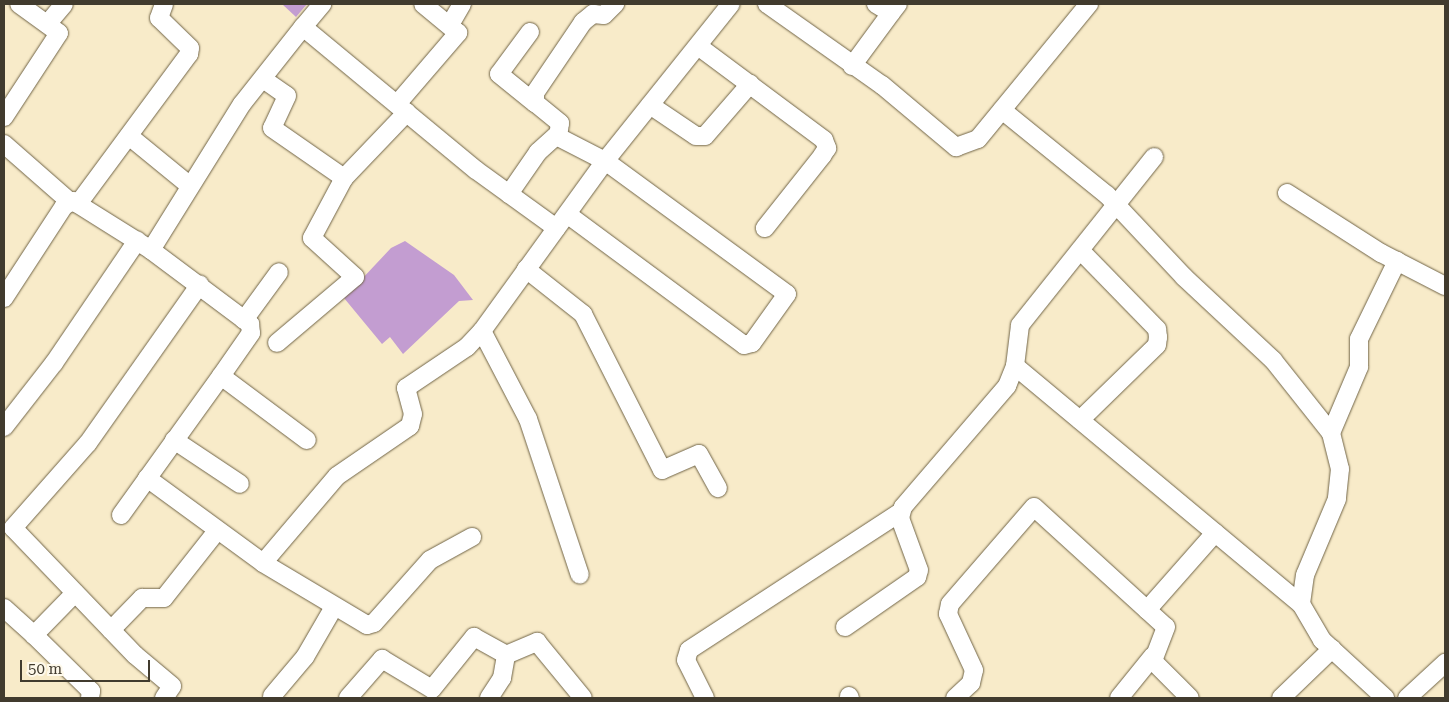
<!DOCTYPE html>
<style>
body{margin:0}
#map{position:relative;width:1449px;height:702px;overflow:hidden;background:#f8ebc9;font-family:"Roboto Serif",serif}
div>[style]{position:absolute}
.water>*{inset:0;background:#c39dd1}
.roads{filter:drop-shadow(0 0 1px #706447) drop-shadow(0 0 1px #706447)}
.minor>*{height:18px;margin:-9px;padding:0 9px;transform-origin:9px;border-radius:9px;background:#fff}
span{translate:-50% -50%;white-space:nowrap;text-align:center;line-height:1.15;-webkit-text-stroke:5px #fef9eb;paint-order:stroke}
.frame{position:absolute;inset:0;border:5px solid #413b2e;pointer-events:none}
.scale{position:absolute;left:20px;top:660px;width:130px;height:22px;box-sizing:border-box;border:2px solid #413b2e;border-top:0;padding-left:6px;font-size:15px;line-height:18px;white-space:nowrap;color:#413b2e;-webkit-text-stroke:4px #fef9eb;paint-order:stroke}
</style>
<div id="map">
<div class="water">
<div style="clip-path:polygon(282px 4px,307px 4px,296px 17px)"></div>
<div style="clip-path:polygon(405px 241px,454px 275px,473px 300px,459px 301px,403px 354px,390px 337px,382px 344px,344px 298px,391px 248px)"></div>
</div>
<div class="roads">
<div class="minor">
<div style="left:767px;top:4px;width:141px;rotate:35.2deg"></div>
<div style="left:882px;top:85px;width:97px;rotate:40deg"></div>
<div style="left:956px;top:147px;width:23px;rotate:-20deg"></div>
<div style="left:978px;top:139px;width:175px;rotate:-50.6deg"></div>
<div style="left:876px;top:4px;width:17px;rotate:31deg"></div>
<div style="left:891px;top:13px;width:11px;rotate:-52deg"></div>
<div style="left:49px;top:22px;width:23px;rotate:-50deg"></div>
<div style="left:451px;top:23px;width:22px;rotate:-60deg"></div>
<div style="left:303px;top:27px;width:30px;rotate:-50deg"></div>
<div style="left:530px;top:32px;width:52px;rotate:126.4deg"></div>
<div style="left:499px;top:74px;width:46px;rotate:38.9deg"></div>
<div style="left:698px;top:46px;width:157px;rotate:36.7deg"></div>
<div style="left:824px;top:140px;width:9px;rotate:69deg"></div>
<div style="left:827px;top:148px;width:9px;rotate:122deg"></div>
<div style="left:822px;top:156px;width:92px;rotate:128.4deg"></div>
<div style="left:852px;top:66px;width:66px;rotate:-53.7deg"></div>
<div style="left:263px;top:79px;width:29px;rotate:35deg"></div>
<div style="left:287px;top:96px;width:35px;rotate:115deg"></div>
<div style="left:272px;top:128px;width:88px;rotate:34.8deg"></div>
<div style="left:344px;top:178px;width:68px;rotate:118.1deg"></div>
<div style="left:312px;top:238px;width:58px;rotate:42.2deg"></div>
<div style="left:355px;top:277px;width:102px;rotate:139.8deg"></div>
<div style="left:397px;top:104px;width:94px;rotate:-49.3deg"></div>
<div style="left:458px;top:33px;width:45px;rotate:-140.4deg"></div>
<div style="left:650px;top:105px;width:55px;rotate:34deg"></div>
<div style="left:696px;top:136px;width:9px"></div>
<div style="left:705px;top:136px;width:69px;rotate:-49.1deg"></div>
<div style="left:1002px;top:110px;width:135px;rotate:39deg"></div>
<div style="left:1107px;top:195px;width:112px;rotate:46.8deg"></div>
<div style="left:1184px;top:277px;width:122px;rotate:43deg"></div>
<div style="left:1273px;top:360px;width:93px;rotate:51.5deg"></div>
<div style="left:1331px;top:433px;width:37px;rotate:76deg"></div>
<div style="left:1340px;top:469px;width:30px;rotate:96deg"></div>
<div style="left:1337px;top:499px;width:82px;rotate:112.8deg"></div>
<div style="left:1305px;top:575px;width:29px;rotate:98deg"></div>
<div style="left:1301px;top:604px;width:42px;rotate:59.7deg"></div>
<div style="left:1322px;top:640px;width:86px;rotate:42.6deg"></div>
<div style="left:4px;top:117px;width:100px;rotate:-56.8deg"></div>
<div style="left:59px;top:33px;width:49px;rotate:-144.1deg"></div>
<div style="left:129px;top:136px;width:79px;rotate:39.3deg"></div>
<div style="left:4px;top:144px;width:86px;rotate:41.2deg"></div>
<div style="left:344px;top:178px;width:91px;rotate:-46.3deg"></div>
<div style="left:1287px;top:193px;width:112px;rotate:32.6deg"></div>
<div style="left:1381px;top:253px;width:72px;rotate:27.3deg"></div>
<div style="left:509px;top:194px;width:51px;rotate:-55.4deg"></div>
<div style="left:538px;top:152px;width:25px;rotate:-42deg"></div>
<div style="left:78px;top:204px;width:187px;rotate:-53.5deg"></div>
<div style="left:189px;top:54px;width:6px;rotate:-81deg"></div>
<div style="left:190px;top:48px;width:43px;rotate:-135.9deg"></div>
<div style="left:159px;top:18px;width:15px;rotate:-70deg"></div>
<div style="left:567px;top:214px;width:220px;rotate:36.5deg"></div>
<div style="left:744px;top:345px;width:8px;rotate:-14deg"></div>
<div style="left:752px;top:343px;width:60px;rotate:-54.5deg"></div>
<div style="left:787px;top:294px;width:225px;rotate:-143.8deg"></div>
<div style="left:605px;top:161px;width:53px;rotate:-152.9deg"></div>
<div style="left:558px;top:137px;width:14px;rotate:-82deg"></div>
<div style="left:560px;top:123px;width:32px;rotate:-141deg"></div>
<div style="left:535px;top:103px;width:10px;rotate:-90deg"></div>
<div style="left:535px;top:93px;width:86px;rotate:-55.9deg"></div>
<div style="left:583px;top:22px;width:13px;rotate:-39deg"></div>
<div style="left:593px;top:14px;width:11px;rotate:5deg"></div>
<div style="left:604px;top:15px;width:16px;rotate:-45deg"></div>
<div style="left:151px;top:250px;width:172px;rotate:-58.1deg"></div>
<div style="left:242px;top:104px;width:98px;rotate:-51.6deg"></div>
<div style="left:303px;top:27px;width:224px;rotate:39.6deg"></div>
<div style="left:476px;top:170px;width:99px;rotate:35.9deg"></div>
<div style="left:526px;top:269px;width:73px;rotate:38.3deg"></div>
<div style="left:583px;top:314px;width:175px;rotate:63.1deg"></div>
<div style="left:662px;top:470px;width:40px;rotate:-23.4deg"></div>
<div style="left:699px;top:454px;width:39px;rotate:61deg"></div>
<div style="left:4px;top:298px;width:110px;rotate:-56.9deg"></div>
<div style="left:64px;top:206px;width:10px;rotate:-29deg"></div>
<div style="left:73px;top:201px;width:92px;rotate:32.1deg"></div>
<div style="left:151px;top:250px;width:124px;rotate:36.8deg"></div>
<div style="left:250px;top:324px;width:9px;rotate:84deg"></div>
<div style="left:251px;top:333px;width:52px;rotate:124.9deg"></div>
<div style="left:244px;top:320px;width:59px;rotate:-53.9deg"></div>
<div style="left:482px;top:331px;width:99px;rotate:62.4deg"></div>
<div style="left:528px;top:419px;width:164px;rotate:71.6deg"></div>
<div style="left:1015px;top:366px;width:372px;rotate:39.8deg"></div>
<div style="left:1080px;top:420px;width:107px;rotate:-44.2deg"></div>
<div style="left:1157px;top:345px;width:8px;rotate:-83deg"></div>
<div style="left:1158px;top:337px;width:8px;rotate:-97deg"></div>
<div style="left:1157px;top:329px;width:110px;rotate:-134.3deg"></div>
<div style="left:4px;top:427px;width:81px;rotate:-52deg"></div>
<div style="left:54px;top:363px;width:148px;rotate:-55.8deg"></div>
<div style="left:1331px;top:433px;width:72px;rotate:-67deg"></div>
<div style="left:1359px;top:367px;width:28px;rotate:-90deg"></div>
<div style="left:1359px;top:339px;width:87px;rotate:-64deg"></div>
<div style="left:174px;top:440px;width:79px;rotate:33.7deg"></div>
<div style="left:147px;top:478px;width:144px;rotate:36.2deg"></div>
<div style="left:263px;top:563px;width:121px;rotate:30.8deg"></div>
<div style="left:367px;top:625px;width:7px;rotate:-16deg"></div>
<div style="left:374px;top:623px;width:84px;rotate:-48.4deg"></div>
<div style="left:430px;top:560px;width:48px;rotate:-28.7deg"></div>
<div style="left:121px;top:515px;width:171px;rotate:-54.3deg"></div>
<div style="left:221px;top:376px;width:107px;rotate:36.7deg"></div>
<div style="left:263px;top:563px;width:114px;rotate:-49.6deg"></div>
<div style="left:337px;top:476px;width:88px;rotate:-34.4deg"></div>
<div style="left:410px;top:426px;width:12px;rotate:-76deg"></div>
<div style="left:413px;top:414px;width:27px;rotate:-105deg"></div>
<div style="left:406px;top:388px;width:73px;rotate:-33.9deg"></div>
<div style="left:467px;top:347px;width:22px;rotate:-47deg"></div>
<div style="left:482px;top:331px;width:210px;rotate:-54.1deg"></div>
<div style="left:605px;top:161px;width:201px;rotate:-51.3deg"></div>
<div style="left:75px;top:593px;width:59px;rotate:134.3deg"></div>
<div style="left:34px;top:635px;width:80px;rotate:44.5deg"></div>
<div style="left:91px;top:691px;width:7px;rotate:98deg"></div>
<div style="left:4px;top:608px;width:40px;rotate:42deg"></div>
<div style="left:1147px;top:610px;width:103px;rotate:-48.6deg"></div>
<div style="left:845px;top:627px;width:88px;rotate:-34.8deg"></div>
<div style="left:917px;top:577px;width:7px;rotate:-74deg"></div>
<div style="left:919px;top:570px;width:55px;rotate:-110.1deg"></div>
<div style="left:900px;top:518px;width:11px;rotate:-75deg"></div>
<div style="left:903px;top:507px;width:160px;rotate:-49.3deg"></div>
<div style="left:1007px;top:386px;width:22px;rotate:-68deg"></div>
<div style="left:1015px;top:366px;width:41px;rotate:-83deg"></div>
<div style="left:1020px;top:325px;width:215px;rotate:-51.4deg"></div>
<div style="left:111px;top:630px;width:45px;rotate:-45.9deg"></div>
<div style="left:142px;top:598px;width:22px"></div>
<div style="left:164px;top:598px;width:85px;rotate:-51.7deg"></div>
<div style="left:272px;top:696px;width:51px;rotate:-49.8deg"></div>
<div style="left:305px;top:657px;width:58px;rotate:-59.9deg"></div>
<div style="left:849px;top:696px;width:2px;rotate:63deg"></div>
<div style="left:164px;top:698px;width:14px;rotate:-56deg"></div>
<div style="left:172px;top:686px;width:48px;rotate:-140deg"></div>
<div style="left:135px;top:655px;width:176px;rotate:-133.8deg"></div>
<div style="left:13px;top:528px;width:113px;rotate:-48.6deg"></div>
<div style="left:88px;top:443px;width:194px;rotate:-54.8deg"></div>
<div style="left:348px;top:698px;width:52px;rotate:-48.9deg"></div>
<div style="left:382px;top:659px;width:58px;rotate:31deg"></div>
<div style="left:432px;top:689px;width:67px;rotate:-51.1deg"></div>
<div style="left:474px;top:637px;width:37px;rotate:29deg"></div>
<div style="left:506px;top:655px;width:34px;rotate:-23deg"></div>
<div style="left:537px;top:642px;width:72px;rotate:50.6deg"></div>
<div style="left:489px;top:698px;width:24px;rotate:-57deg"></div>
<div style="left:502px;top:678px;width:23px;rotate:-80deg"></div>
<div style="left:705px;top:698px;width:42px;rotate:-116.6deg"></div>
<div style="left:686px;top:660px;width:10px;rotate:-73deg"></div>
<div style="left:689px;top:650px;width:253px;rotate:-33.1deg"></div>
<div style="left:955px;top:698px;width:22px;rotate:-43deg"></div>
<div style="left:971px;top:683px;width:13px;rotate:-77deg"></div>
<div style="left:974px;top:670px;width:62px;rotate:-114.9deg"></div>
<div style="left:948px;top:614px;width:10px;rotate:-79deg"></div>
<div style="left:950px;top:604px;width:128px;rotate:-49.1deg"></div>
<div style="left:1034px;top:507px;width:178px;rotate:42.3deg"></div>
<div style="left:1166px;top:627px;width:36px;rotate:111deg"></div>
<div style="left:1153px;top:661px;width:52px;rotate:45deg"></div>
<div style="left:1119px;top:698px;width:54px;rotate:-51deg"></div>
<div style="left:1281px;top:698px;width:71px;rotate:-43.9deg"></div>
<div style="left:1407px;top:698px;width:52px;rotate:-42.6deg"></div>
</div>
</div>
<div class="frame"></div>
<div class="scale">50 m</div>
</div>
